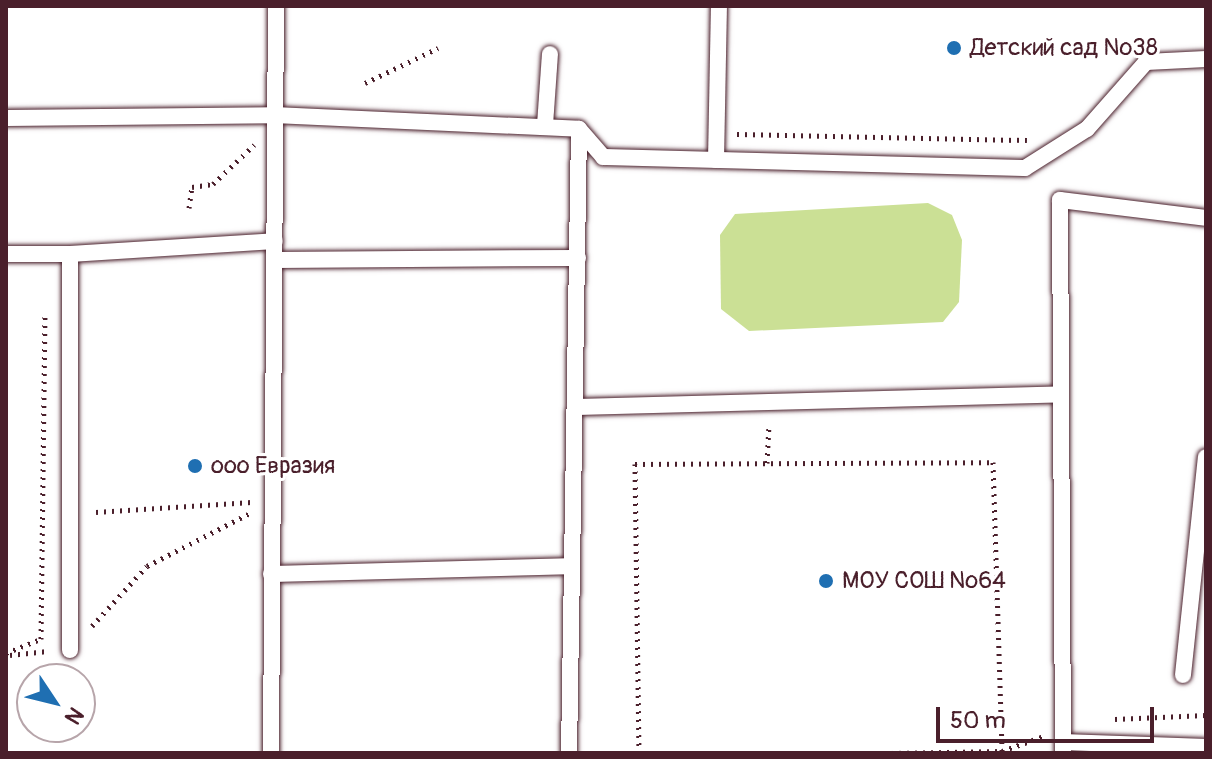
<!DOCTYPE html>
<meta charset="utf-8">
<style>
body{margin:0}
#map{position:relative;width:1212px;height:759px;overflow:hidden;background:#fff;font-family:Pangolin,sans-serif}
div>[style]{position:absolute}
.green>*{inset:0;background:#cbe095}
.path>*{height:5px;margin-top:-2.5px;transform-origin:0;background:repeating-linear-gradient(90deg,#4a1f2b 0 2px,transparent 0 8px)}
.roads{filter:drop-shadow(0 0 2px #4a1f2b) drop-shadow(0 0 2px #4a1f2b)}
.lane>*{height:16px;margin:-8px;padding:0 8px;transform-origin:8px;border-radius:8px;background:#fff}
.dots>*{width:22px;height:22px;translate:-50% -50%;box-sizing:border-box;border:4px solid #fff;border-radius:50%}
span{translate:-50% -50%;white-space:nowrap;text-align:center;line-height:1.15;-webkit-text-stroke:6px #fff;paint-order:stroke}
.poi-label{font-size:24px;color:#4a1f2b}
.left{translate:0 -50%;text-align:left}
.frame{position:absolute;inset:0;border:8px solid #4a1f2b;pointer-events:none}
.north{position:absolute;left:16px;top:663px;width:80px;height:80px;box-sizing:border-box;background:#fff;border:2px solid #b7a5aa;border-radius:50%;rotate:125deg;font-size:22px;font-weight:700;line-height:32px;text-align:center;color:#4a1f2b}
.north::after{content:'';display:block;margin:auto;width:28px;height:36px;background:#1f6fb2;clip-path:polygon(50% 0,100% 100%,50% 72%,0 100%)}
.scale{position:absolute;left:936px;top:707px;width:218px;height:36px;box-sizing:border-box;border:4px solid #4a1f2b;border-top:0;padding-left:10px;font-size:24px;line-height:28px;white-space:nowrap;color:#4a1f2b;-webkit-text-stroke:6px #fff;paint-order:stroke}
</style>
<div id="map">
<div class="green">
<div style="clip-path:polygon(928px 203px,952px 215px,962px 240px,959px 302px,943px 322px,749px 331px,721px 309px,720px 235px,735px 214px)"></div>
</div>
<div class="path">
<div style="left:365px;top:83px;width:81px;rotate:-25.6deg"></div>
<div style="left:737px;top:134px;width:290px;rotate:1.2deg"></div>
<div style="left:189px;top:208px;width:21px;rotate:-82deg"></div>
<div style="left:192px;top:187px;width:21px;rotate:-8deg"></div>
<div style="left:213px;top:184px;width:57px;rotate:-43.6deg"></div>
<div style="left:767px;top:463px;width:39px;rotate:-87deg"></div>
<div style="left:96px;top:512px;width:156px;rotate:-3.7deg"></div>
<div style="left:92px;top:626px;width:81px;rotate:-47.5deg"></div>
<div style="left:147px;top:566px;width:116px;rotate:-27.2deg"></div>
<div style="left:6px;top:653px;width:38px;rotate:-22deg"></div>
<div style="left:41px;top:639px;width:324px;rotate:-89.3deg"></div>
<div style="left:10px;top:655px;width:38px;rotate:-6deg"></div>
<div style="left:1115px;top:719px;width:91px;rotate:-2.5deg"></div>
<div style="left:639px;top:753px;width:289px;rotate:-90.8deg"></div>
<div style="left:635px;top:464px;width:358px;rotate:-0.3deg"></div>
<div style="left:993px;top:462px;width:289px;rotate:88.2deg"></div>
<div style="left:891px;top:753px;width:111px;rotate:-1deg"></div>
<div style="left:1002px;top:751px;width:45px;rotate:-19.7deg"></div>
</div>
<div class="roads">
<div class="lane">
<div style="left:6px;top:118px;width:268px;rotate:-0.6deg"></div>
<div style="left:274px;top:115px;width:305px;rotate:2.6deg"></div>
<div style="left:545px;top:125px;width:71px;rotate:-86deg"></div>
<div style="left:716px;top:160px;width:154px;rotate:-88.9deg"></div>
<div style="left:6px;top:254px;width:64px"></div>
<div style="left:275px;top:260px;width:303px;rotate:-0.4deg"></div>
<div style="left:575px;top:407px;width:483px;rotate:-1.5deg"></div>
<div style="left:271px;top:574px;width:298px;rotate:-1.5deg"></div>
<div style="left:70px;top:650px;width:396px;rotate:-90deg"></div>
<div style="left:70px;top:254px;width:205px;rotate:-3.6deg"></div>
<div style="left:1183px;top:675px;width:219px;rotate:-84deg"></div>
<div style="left:1063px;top:742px;width:143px;rotate:2deg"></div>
<div style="left:271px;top:753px;width:747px;rotate:-89.62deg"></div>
<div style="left:569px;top:753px;width:624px;rotate:-89.08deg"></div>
<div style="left:579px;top:129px;width:37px;rotate:49deg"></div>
<div style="left:603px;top:157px;width:422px;rotate:1.5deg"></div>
<div style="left:1025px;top:168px;width:73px;rotate:-32.2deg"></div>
<div style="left:1087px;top:129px;width:89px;rotate:-48.6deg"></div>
<div style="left:1146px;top:62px;width:60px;rotate:-2.9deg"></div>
<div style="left:1063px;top:753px;width:553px;rotate:-90.31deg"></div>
<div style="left:1060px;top:200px;width:147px;rotate:7deg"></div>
</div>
</div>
<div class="dots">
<div style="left:954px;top:48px;background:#1f6fb2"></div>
<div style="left:195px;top:466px;background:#1f6fb2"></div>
<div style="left:826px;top:581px;background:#1f6fb2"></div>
</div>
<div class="poi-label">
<span class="left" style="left:970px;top:48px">Детский сад №38</span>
<span class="left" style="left:211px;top:466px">ооо Евразия</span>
<span class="left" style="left:842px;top:581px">МОУ СОШ №64</span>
</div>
<div class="frame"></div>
<div class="north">N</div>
<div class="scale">50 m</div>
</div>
